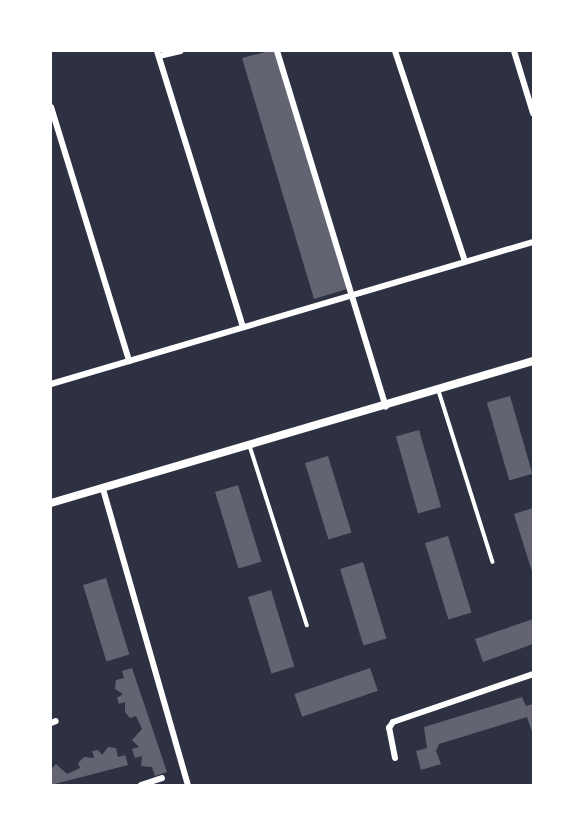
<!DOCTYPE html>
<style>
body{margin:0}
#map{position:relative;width:584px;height:836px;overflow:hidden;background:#2d3142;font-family:Arial,sans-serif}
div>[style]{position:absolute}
.building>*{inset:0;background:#626471;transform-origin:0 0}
.service>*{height:3.5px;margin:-1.75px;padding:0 1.75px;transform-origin:1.75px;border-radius:1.75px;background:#fff}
.minor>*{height:6px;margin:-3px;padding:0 3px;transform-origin:3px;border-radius:3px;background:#fff}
.tertiary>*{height:8px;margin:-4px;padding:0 4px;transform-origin:4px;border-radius:4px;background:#fff}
span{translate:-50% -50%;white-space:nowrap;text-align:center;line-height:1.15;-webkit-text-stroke:7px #fff;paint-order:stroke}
.frame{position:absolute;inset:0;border:52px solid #fff;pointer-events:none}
</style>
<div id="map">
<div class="building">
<div style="clip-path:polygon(269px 51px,275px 51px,347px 289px,314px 299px,242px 58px)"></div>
<div style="left:510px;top:396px;width:81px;height:24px;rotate:74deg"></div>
<div style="left:419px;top:430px;width:80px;height:24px;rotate:74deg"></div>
<div style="left:328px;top:456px;width:80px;height:24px;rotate:73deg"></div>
<div style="left:238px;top:485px;width:80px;height:24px;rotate:73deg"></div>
<div style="clip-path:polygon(533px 508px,533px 575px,514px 514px)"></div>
<div style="left:448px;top:536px;width:80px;height:24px;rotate:73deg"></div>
<div style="left:363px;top:562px;width:80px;height:24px;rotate:73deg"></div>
<div style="left:106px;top:578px;width:80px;height:24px;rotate:73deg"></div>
<div style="left:271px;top:590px;width:80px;height:24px;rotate:73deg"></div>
<div style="clip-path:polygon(533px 619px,533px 644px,483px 662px,475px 639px)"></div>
<div style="clip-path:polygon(132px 668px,167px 772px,155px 776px,152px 767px,141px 766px,142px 756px,135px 758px,132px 749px,139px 747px,132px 740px,142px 729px,136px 716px,130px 718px,125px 712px,125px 702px,119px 704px,117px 698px,123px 694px,115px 689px,116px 680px,124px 678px,122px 671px)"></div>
<div style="left:370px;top:668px;width:24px;height:80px;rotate:71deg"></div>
<div style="clip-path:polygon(522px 697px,526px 706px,533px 704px,533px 735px,527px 717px,439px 744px,436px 751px,441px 764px,421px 770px,416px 751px,427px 748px,424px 727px)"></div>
<div style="clip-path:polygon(108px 747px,116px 748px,118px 757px,125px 755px,128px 765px,51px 785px,51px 769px,56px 764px,67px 774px,80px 768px,78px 763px,84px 757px,94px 758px,92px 751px,98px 750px,102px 755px)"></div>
</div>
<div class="service">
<div style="left:439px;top:391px;width:179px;rotate:72.5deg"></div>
<div style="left:250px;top:446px;width:188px;rotate:72.3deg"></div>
</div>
<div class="minor">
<div style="left:157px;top:51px;width:289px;rotate:72.7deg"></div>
<div style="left:277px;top:51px;width:372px;rotate:73deg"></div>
<div style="left:395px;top:51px;width:222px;rotate:71.6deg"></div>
<div style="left:514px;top:51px;width:65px;rotate:73deg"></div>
<div style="left:159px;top:56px;width:22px;rotate:-13deg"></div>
<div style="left:51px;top:107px;width:266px;rotate:72.9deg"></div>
<div style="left:51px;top:384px;width:502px;rotate:-16.42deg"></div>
<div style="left:103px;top:489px;width:308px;rotate:74deg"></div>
<div style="left:51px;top:723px;width:5px;rotate:-22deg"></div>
<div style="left:395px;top:758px;width:31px;rotate:-101deg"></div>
<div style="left:389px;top:728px;width:7px;rotate:-56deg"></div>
<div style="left:393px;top:722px;width:148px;rotate:-18.9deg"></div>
<div style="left:141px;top:785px;width:22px;rotate:-18deg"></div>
</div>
<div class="tertiary">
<div style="left:51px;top:503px;width:502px;rotate:-16.42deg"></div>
</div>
<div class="frame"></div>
</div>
